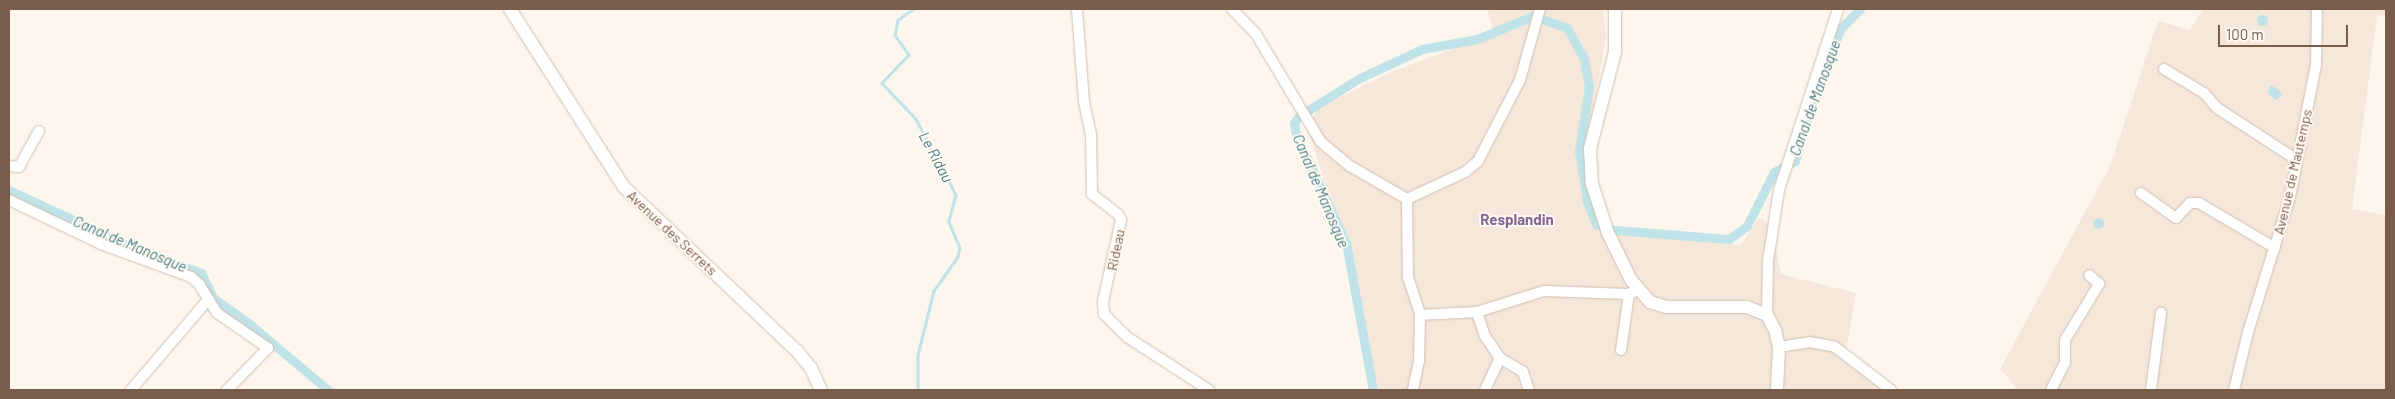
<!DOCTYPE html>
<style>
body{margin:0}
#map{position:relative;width:2395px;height:399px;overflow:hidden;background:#fdf6ec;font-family:Barlow,sans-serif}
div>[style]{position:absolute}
.residential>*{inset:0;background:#f5e8da}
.water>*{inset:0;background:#bfe3e8}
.round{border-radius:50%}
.stream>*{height:2.5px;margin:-1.25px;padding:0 1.25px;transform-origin:1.25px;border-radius:1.25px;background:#bfe3e8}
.canal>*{height:9px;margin:-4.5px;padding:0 4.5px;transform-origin:4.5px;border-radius:4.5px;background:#bfe3e8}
.roads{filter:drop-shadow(0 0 1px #d1beb0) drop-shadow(0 0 1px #d1beb0)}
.minor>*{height:10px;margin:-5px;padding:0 5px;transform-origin:5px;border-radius:5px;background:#fff}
.tertiary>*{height:12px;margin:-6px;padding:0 6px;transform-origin:6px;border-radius:6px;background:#fff}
span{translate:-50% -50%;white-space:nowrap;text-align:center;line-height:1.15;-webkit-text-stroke:4px #fffaf3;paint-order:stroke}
.street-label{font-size:14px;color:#7a5c4d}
.water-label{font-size:15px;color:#437c86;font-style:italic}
.neighbourhood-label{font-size:15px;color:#846695;font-weight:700}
.frame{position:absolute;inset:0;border:10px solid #7a5c4d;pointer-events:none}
.scale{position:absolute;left:2218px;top:25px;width:130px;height:22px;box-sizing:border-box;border:2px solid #7a5c4d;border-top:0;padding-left:6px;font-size:15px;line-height:18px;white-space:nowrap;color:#7a5c4d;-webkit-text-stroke:4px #fffaf3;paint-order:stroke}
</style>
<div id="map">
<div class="residential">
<div style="clip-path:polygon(1487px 9px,1603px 9px,1606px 36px,1587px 150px,1602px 231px,1741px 245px,1759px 218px,1770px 223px,1781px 274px,1856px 293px,1845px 357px,1887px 390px,1375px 390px,1358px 295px,1309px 131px,1317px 108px,1396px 70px,1494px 34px)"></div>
<div style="clip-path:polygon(2203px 9px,2386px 9px,2386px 15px,2377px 16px,2352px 209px,2386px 215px,2386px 390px,2018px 390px,2000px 369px,2110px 166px,2158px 21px,2190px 30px)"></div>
</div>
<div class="water">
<div class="round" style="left:2256.5px;top:14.5px;width:11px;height:11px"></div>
<div style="clip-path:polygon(2270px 85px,2279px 90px,2282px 96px,2276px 100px,2268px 93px)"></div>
<div class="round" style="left:2092.5px;top:217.5px;width:11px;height:11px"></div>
</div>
<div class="stream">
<div style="left:914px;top:9px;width:19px;rotate:145deg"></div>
<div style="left:898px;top:20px;width:15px;rotate:101deg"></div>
<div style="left:895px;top:35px;width:24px;rotate:55deg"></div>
<div style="left:909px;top:55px;width:39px;rotate:134deg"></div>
<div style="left:882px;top:83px;width:50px;rotate:46.6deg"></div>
<div style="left:916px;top:119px;width:86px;rotate:62.2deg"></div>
<div style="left:956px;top:195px;width:28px;rotate:105deg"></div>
<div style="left:949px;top:222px;width:28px;rotate:67deg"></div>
<div style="left:960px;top:248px;width:9px;rotate:103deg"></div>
<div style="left:958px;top:257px;width:42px;rotate:125.2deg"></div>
<div style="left:934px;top:291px;width:66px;rotate:104deg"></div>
<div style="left:918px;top:355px;width:35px;rotate:90deg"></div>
</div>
<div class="canal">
<div style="left:1822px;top:72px;width:48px;rotate:-66.6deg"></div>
<div style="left:1841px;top:28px;width:27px;rotate:-45deg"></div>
<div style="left:9px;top:190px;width:136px;rotate:24.9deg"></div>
<div style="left:132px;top:247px;width:74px;rotate:20.6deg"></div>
<div style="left:201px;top:273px;width:28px;rotate:64deg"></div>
<div style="left:213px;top:298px;width:42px;rotate:35.2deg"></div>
<div style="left:247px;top:322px;width:106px;rotate:40deg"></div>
<div style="left:1373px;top:390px;width:149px;rotate:-100.4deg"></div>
<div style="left:1346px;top:243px;width:120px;rotate:-114.6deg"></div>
<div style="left:1296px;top:134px;width:11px;rotate:-100deg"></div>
<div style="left:1294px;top:123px;width:9px;rotate:-54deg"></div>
<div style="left:1299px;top:116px;width:70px;rotate:-32.1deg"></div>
<div style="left:1358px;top:79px;width:71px;rotate:-25.1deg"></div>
<div style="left:1422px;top:49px;width:56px;rotate:-10.3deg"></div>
<div style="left:1477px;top:39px;width:61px;rotate:-22.3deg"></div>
<div style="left:1533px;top:16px;width:36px;rotate:19deg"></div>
<div style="left:1567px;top:28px;width:35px;rotate:61deg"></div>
<div style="left:1584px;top:59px;width:28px;rotate:80deg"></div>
<div style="left:1589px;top:87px;width:64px;rotate:99deg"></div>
<div style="left:1579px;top:150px;width:52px;rotate:81.1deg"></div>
<div style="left:1587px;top:201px;width:25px;rotate:69deg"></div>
<div style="left:1596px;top:224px;width:20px;rotate:18deg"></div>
<div style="left:1615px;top:230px;width:114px;rotate:4.5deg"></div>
<div style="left:1729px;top:239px;width:22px;rotate:-36deg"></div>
<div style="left:1747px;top:226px;width:60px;rotate:-63.4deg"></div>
<div style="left:1774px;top:172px;width:24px;rotate:-28deg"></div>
<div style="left:1795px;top:161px;width:59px;rotate:-73.4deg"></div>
</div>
<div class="roads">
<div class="minor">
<div style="left:1077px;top:9px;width:93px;rotate:85.7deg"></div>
<div style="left:1084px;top:102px;width:33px;rotate:78deg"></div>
<div style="left:1091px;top:134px;width:60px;rotate:89deg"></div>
<div style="left:1092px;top:194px;width:33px;rotate:38deg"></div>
<div style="left:1118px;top:214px;width:7px;rotate:63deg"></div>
<div style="left:1121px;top:220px;width:83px;rotate:102.5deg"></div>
<div style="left:1103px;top:301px;width:13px;rotate:86deg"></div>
<div style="left:1104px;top:314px;width:33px;rotate:45deg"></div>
<div style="left:1127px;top:337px;width:98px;rotate:32.9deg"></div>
<div style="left:1232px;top:9px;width:35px;rotate:46deg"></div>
<div style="left:1256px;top:34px;width:126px;rotate:59deg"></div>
<div style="left:1321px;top:142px;width:38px;rotate:40deg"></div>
<div style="left:1350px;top:166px;width:66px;rotate:30.1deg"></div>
<div style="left:1407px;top:199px;width:78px;rotate:89.3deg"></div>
<div style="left:1408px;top:277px;width:40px;rotate:72deg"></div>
<div style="left:1420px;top:315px;width:46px;rotate:91.2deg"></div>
<div style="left:1419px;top:361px;width:30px;rotate:102deg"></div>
<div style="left:2164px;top:69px;width:47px;rotate:31deg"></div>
<div style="left:2204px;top:93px;width:20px;rotate:49deg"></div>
<div style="left:2217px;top:108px;width:95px;rotate:33deg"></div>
<div style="left:9px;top:166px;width:10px;rotate:6deg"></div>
<div style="left:19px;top:167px;width:41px;rotate:-60.9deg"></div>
<div style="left:2141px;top:193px;width:43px;rotate:35.5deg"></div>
<div style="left:2176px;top:218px;width:21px;rotate:-47deg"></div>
<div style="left:2190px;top:203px;width:9px"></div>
<div style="left:2199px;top:203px;width:88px;rotate:30.6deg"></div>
<div style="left:1407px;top:199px;width:64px;rotate:-25deg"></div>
<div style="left:1465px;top:172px;width:17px;rotate:-40deg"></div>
<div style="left:1478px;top:161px;width:91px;rotate:-62.6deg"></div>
<div style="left:1520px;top:80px;width:74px;rotate:-74.3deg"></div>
<div style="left:9px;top:200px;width:102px;rotate:25.6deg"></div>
<div style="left:101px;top:244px;width:96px;rotate:20.1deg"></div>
<div style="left:191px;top:277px;width:11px;rotate:41deg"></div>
<div style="left:199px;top:284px;width:34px;rotate:58deg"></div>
<div style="left:217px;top:313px;width:62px;rotate:34.5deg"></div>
<div style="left:268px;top:348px;width:59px;rotate:134.3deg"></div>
<div style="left:1477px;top:312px;width:25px;rotate:72deg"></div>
<div style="left:1485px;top:336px;width:27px;rotate:56deg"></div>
<div style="left:1500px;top:358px;width:27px;rotate:31deg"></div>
<div style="left:1523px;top:372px;width:19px;rotate:72deg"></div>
<div style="left:1420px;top:315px;width:57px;rotate:-3deg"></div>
<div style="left:1477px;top:312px;width:70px;rotate:-17.4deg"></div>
<div style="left:1544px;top:291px;width:85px;rotate:2deg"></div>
<div style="left:1629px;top:294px;width:10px;rotate:-24deg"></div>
<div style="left:1767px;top:315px;width:54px;rotate:-88.9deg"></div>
<div style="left:1768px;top:261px;width:72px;rotate:-81.2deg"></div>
<div style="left:1779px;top:190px;width:190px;rotate:-71.9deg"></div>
<div style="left:1779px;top:347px;width:31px;rotate:-9deg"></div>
<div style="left:1810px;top:342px;width:25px;rotate:11deg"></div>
<div style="left:1835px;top:347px;width:71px;rotate:37.5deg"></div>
<div style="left:1621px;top:350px;width:57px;rotate:-81.9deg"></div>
<div style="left:131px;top:390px;width:118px;rotate:-49.5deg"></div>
<div style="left:1485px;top:390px;width:35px;rotate:-65deg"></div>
<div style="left:2051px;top:390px;width:30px;rotate:-63deg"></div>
<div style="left:2065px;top:363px;width:23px;rotate:-90deg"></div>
<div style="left:2065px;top:340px;width:66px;rotate:-58.7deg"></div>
<div style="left:2099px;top:284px;width:13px;rotate:-138deg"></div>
<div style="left:2151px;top:390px;width:78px;rotate:-82.6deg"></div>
<div style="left:2234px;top:390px;width:60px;rotate:-76.4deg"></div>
<div style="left:2248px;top:332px;width:141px;rotate:-72.7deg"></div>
<div style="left:2290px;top:197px;width:135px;rotate:-78.9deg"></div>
<div style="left:2316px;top:65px;width:56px;rotate:-89deg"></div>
</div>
<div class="tertiary">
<div style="left:510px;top:9px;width:211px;rotate:57.4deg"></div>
<div style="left:624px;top:187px;width:238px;rotate:43.5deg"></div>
<div style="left:797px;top:351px;width:22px;rotate:51deg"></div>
<div style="left:811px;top:368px;width:24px;rotate:66deg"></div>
<div style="left:1615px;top:9px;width:43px;rotate:90deg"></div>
<div style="left:1615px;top:52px;width:100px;rotate:104.5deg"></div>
<div style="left:1590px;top:149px;width:35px;rotate:87deg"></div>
<div style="left:1592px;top:184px;width:52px;rotate:71.9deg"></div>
<div style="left:1608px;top:233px;width:52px;rotate:63.9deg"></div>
<div style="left:1631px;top:280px;width:29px;rotate:49deg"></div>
<div style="left:1650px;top:302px;width:17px;rotate:17deg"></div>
<div style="left:1666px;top:307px;width:81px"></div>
<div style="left:1747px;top:307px;width:22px;rotate:22deg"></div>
<div style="left:1767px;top:315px;width:17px;rotate:62deg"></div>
<div style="left:1775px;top:330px;width:17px;rotate:77deg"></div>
<div style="left:1779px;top:347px;width:43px;rotate:92.7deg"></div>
</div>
</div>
<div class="street-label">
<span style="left:2293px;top:172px;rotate:-77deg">Avenue de Mautemps</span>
<span style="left:672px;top:233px;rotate:43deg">Avenue des Serrets</span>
<span style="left:1116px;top:250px;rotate:-79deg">Rideau</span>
</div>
<div class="water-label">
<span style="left:1815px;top:98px;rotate:-70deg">Canal de Manosque</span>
<span style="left:936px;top:157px;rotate:62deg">Le Ridau</span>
<span style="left:1321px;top:191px;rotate:67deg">Canal de Manosque</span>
<span style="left:130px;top:244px;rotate:23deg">Canal de Manosque</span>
</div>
<div class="neighbourhood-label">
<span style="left:1517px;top:220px">Resplandin</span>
</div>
<div class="frame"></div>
<div class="scale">100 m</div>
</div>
